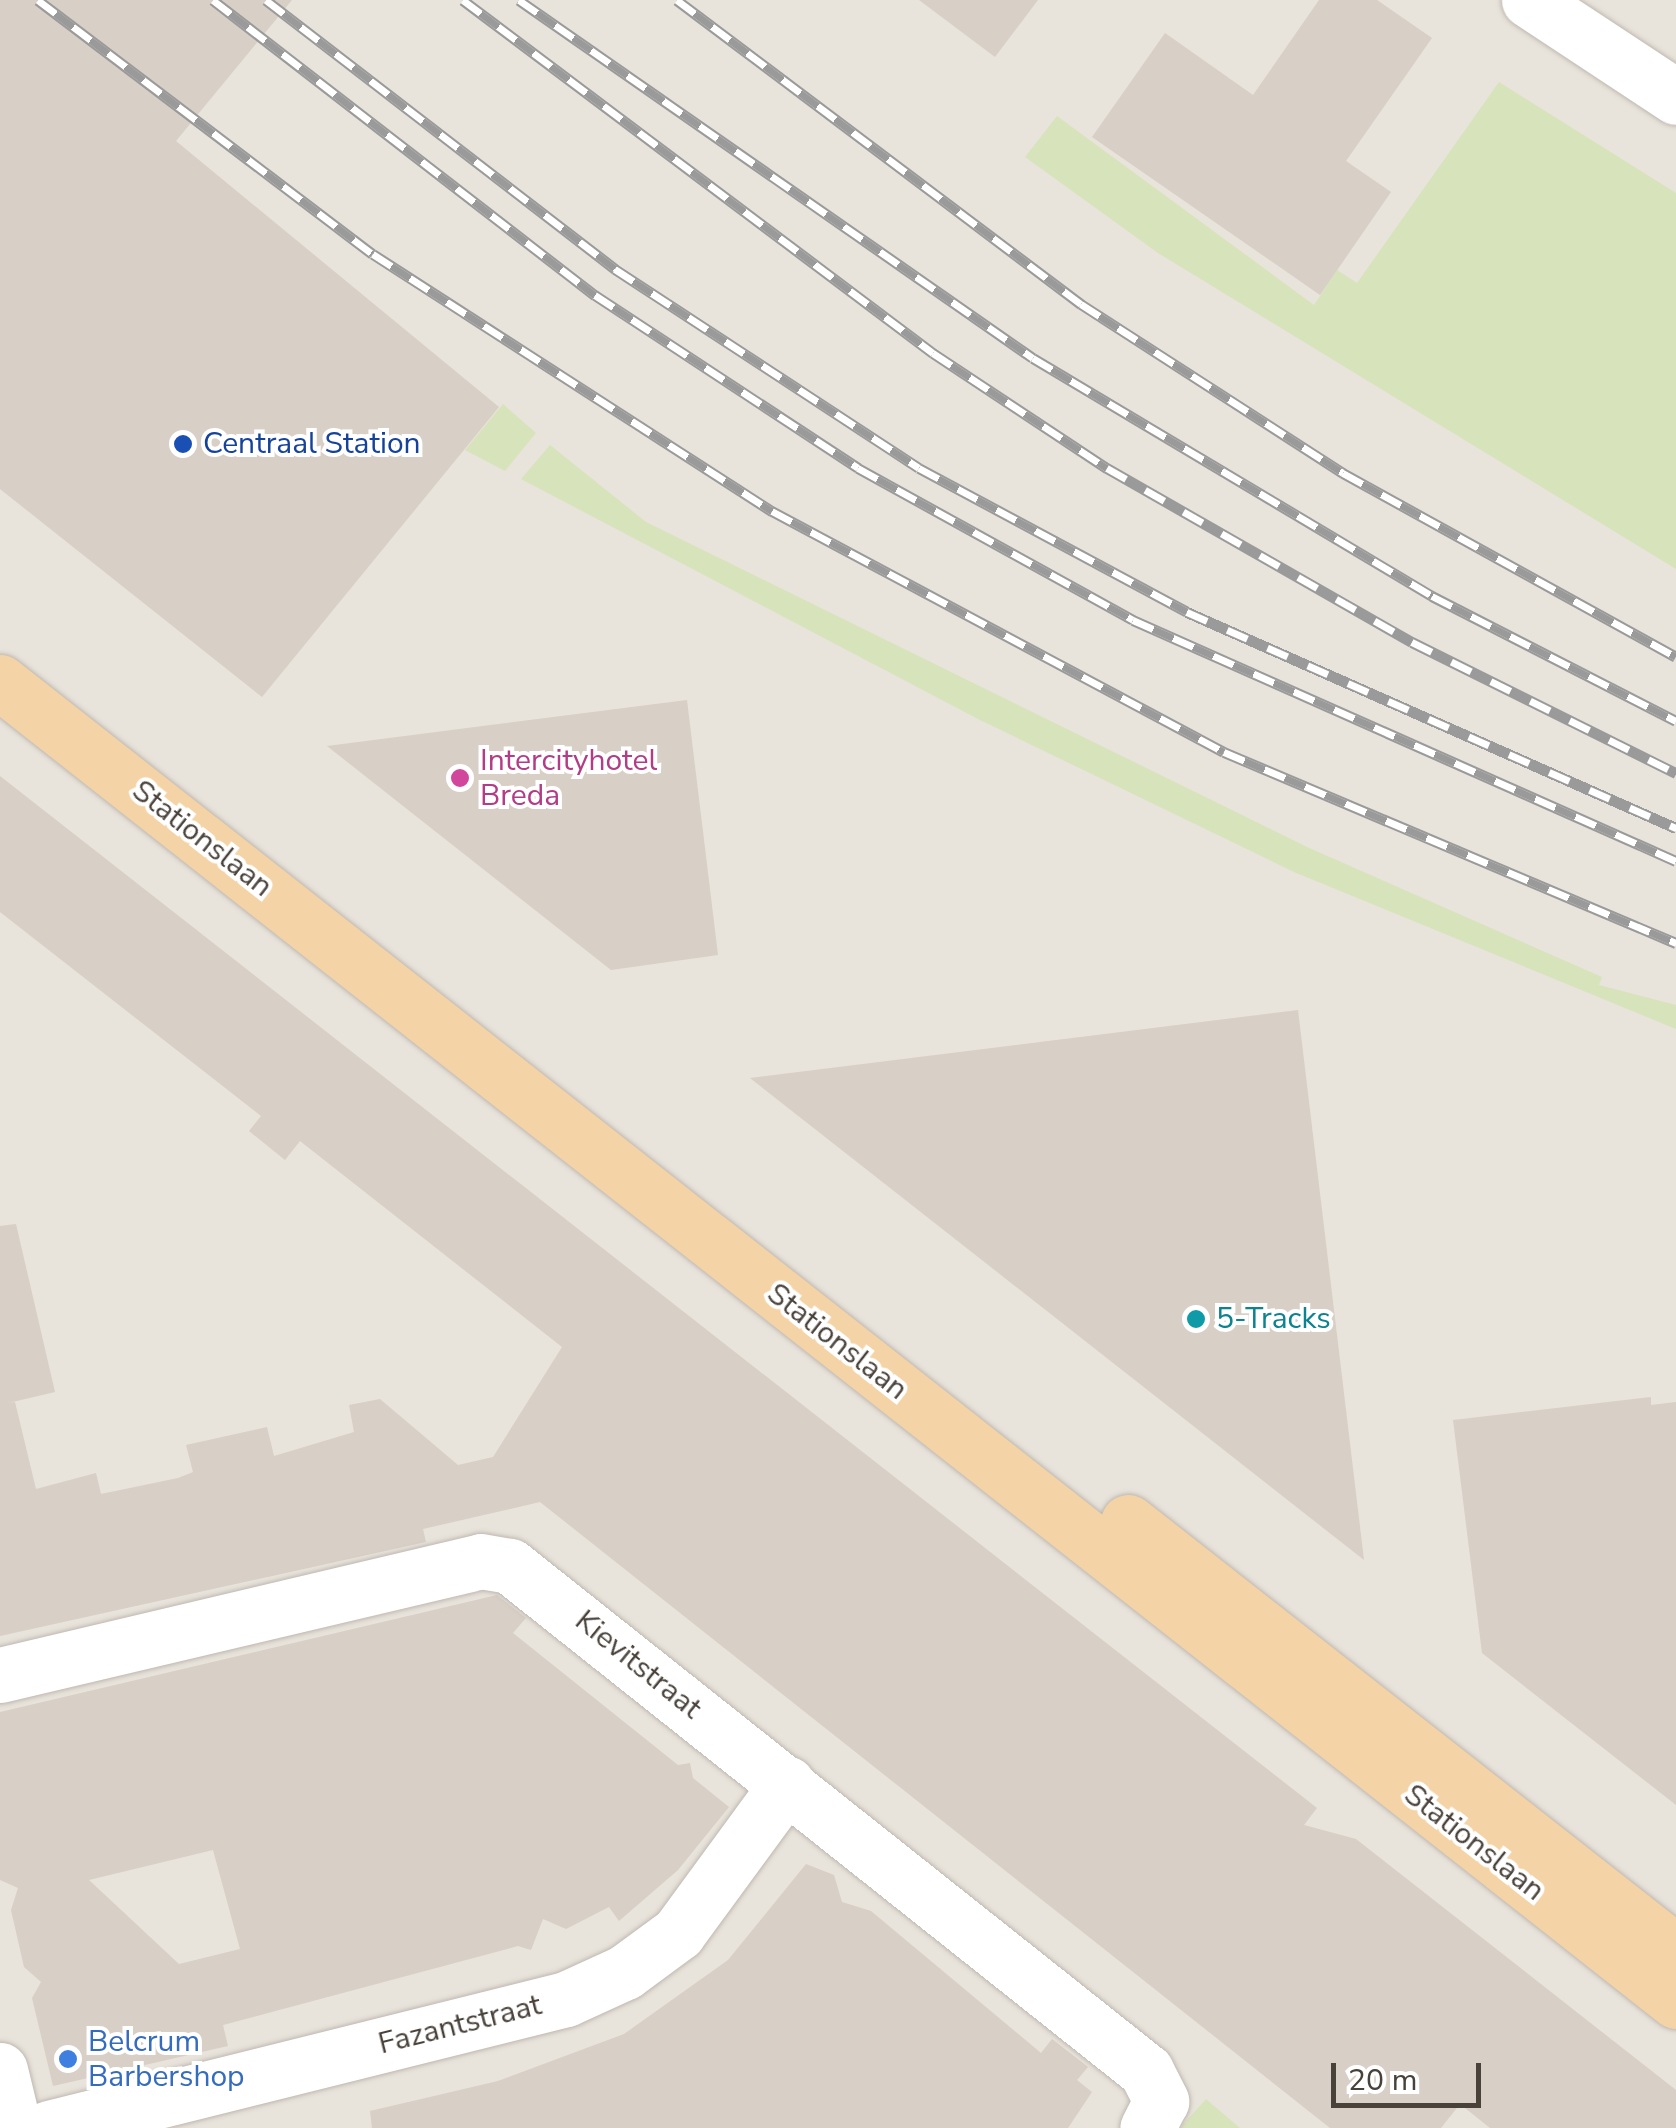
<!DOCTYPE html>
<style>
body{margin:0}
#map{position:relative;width:1676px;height:2128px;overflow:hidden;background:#f5f1ed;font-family:"Nunito Sans",sans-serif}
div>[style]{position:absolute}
.residential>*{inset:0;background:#e8e3db;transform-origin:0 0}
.green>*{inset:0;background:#d7e4bb}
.building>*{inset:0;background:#d8cfc6}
.roads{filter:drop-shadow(0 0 2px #bfb8b0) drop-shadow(0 0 2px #bfb8b0)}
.minor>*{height:55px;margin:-27.5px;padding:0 27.5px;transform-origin:27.5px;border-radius:27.5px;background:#fff}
.major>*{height:55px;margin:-27.5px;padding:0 27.5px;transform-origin:27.5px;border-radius:27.5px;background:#f4d4a7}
.rail>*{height:11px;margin-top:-5.5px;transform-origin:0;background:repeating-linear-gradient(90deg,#fff 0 22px,#9a9a9a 0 44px);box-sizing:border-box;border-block:2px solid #9a9a9a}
.dots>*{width:28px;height:28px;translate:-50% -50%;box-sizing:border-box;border:5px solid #fff;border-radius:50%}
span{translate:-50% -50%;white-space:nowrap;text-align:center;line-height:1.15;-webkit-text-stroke:8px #fff;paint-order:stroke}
.transit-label{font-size:30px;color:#164399}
.left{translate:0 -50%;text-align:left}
.hotel-label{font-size:30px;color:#b23c85}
.street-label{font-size:30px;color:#49423b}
.culture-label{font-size:30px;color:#0d838f}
.shop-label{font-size:30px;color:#366cbe}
.scale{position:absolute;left:1331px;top:2063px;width:150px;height:45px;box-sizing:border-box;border:5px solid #49423b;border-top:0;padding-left:12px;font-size:30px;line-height:35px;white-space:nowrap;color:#49423b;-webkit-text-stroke:8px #fff;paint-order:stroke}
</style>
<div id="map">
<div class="residential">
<div style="left:0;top:0;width:1676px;height:2128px"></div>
</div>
<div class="green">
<div style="clip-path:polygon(1499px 82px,1676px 193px,1676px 569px,1158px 253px,1025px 157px,1057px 116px,1314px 305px,1337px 270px,1357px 283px)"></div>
<div style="clip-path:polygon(503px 404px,536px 433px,505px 471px,465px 450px)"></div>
<div style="clip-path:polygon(550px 445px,646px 522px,1307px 847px,1602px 977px,1599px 985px,1676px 1005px,1676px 1029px,1294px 872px,978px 719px,521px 479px)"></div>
<div style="clip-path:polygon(1206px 2099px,1240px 2128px,1180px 2128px)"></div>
</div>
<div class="building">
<div style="clip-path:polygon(0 0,292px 0,176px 141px,499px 407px,262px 697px,0 489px)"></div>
<div style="clip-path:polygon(919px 0,1038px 0,995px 57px)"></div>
<div style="clip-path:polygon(1319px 0,1377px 0,1432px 38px,1346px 161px,1391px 192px,1320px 295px,1092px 137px,1165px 33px,1253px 95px)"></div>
<div style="clip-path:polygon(687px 700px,718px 955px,611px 970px,327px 746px)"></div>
<div style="clip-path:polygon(0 776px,1317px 1808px,1304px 1825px,1356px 1839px,1676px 2090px,1676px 2128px,1490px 2128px,1460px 2104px,1441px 2128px,1330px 2128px,540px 1502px,423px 1529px,426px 1542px,0 1636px,0 1226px,16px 1224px,55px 1392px,8px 1403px,15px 1402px,36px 1489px,96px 1473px,101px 1494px,178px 1478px,193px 1472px,186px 1445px,267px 1427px,274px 1456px,354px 1432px,349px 1405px,380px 1399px,458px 1465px,493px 1457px,562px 1347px,300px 1141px,285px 1160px,249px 1131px,261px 1116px,0 912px)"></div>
<div style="clip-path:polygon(1298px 1010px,1364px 1560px,750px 1078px)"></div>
<div style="clip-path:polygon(1651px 1397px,1651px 1405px,1676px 1402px,1676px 1805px,1482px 1653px,1453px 1420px)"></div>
<div style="clip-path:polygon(evenodd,497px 1595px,526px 1618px,513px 1633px,678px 1765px,690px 1763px,693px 1778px,729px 1807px,678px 1870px,619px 1921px,609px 1907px,566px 1929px,543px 1919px,531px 1950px,518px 1946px,223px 2025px,228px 2046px,53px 2086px,32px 1998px,41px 1982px,24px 1967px,11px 1910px,18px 1888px,0 1880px,0 1712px,497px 1595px,213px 1850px,240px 1949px,179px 1964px,89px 1880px,213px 1850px)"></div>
<div style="clip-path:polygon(806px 1864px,834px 1875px,842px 1902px,871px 1911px,1041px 2053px,1052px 2039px,1088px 2067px,1077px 2080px,1092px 2092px,1068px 2128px,372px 2128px,370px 2111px,498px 2081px,624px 2034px,728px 1960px)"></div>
</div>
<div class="roads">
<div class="minor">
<div style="left:1529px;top:0;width:176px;rotate:33.4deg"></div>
<div style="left:0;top:1675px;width:494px;rotate:-13.3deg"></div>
<div style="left:481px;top:1561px;width:29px;rotate:10deg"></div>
<div style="left:510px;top:1566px;width:812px;rotate:38.45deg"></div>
<div style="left:1146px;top:2071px;width:34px;rotate:63deg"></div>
<div style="left:1161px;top:2101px;width:30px;rotate:117deg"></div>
<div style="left:0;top:2070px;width:60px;rotate:76.4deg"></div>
<div style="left:49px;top:2128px;width:533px;rotate:-14.01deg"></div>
<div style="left:566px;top:1999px;width:65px;rotate:-24.6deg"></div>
<div style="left:625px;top:1972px;width:66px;rotate:-36.3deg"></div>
<div style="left:678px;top:1933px;width:185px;rotate:-53.8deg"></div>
</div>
<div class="major">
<div style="left:0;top:682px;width:2133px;rotate:38.2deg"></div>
<div style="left:1128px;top:1522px;width:697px;rotate:38.12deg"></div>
</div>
</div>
<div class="rail">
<div style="left:38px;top:0;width:420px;rotate:37.2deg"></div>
<div style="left:373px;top:254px;width:475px;rotate:32.8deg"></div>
<div style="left:772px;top:511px;width:512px;rotate:28.07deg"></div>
<div style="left:1224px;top:752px;width:491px;rotate:22.9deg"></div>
<div style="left:213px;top:0;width:483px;rotate:37.7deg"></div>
<div style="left:595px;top:295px;width:315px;rotate:33.3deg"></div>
<div style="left:858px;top:468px;width:314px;rotate:28.9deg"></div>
<div style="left:1133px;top:620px;width:594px;rotate:23.93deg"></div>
<div style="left:266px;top:0;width:441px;rotate:37.6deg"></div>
<div style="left:615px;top:269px;width:363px;rotate:33.2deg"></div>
<div style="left:919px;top:468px;width:304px;rotate:28.2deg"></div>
<div style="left:1187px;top:612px;width:535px;rotate:23.83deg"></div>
<div style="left:463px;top:0;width:588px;rotate:36.91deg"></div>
<div style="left:933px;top:353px;width:209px;rotate:33.5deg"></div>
<div style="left:1107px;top:468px;width:351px;rotate:29.7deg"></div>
<div style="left:1412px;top:642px;width:295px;rotate:26.4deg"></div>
<div style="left:519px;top:0;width:626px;rotate:34.86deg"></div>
<div style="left:1033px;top:358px;width:465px;rotate:30.8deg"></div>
<div style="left:1432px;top:596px;width:274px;rotate:27.1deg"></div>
<div style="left:677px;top:0;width:506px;rotate:36.96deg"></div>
<div style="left:1081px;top:304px;width:312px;rotate:32.8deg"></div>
<div style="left:1343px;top:473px;width:380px;rotate:28.9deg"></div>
</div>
<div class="dots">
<div style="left:183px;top:444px;background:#1a4fb4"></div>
<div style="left:460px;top:778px;background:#d1479c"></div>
<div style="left:1196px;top:1319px;background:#0f9aa8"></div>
<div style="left:68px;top:2059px;background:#3f7fe0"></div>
</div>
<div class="transit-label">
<span class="left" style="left:203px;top:444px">Centraal Station</span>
</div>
<div class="hotel-label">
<span class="left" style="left:480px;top:778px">Intercityhotel<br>Breda</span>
</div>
<div class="street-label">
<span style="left:202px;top:839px;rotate:38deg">Stationslaan</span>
<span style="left:837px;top:1342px;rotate:38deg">Stationslaan</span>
<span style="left:638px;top:1665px;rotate:39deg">Kievitstraat</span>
<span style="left:1474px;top:1843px;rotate:38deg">Stationslaan</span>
<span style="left:460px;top:2025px;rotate:-14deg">Fazantstraat</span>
</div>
<div class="culture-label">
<span class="left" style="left:1216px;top:1319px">5-Tracks</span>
</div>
<div class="shop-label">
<span class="left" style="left:88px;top:2059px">Belcrum<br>Barbershop</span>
</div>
<div class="scale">20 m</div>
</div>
